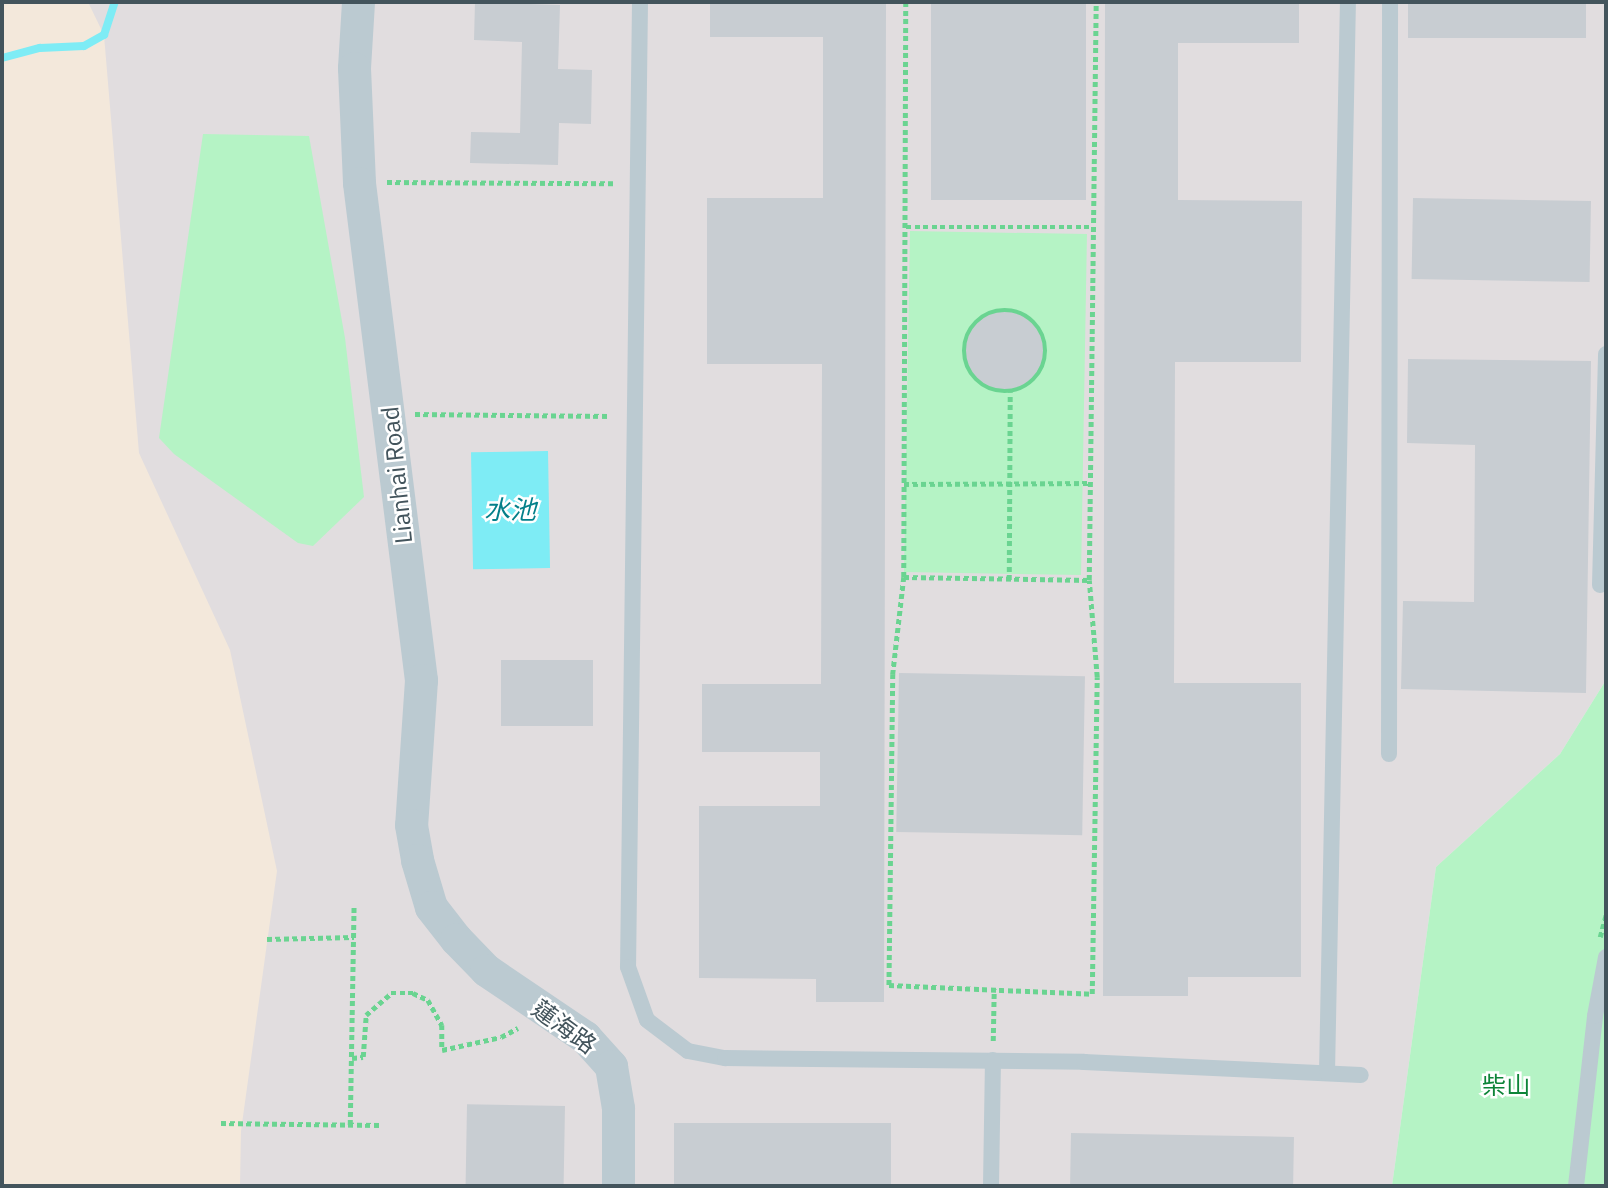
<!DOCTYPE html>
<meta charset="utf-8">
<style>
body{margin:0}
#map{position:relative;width:1608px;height:1188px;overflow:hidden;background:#f0eced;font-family:"IBM Plex Sans","Noto Sans TC",sans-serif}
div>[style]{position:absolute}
.education>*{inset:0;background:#e1dddf}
.green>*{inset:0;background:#b5f3c5;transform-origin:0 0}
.sand>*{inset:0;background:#f3e8db}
.water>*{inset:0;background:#7eecf5;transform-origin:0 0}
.stream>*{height:8px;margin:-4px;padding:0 4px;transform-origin:4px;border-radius:4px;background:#7eecf5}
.building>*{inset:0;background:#c8cdd2;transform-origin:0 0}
.round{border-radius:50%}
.path>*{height:4.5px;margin-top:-2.25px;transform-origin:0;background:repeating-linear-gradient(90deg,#6ad491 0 5px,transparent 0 8.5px)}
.path>.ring{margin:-2.25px;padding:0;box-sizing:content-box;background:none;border:4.5px solid #6ad491;border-radius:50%}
.lane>*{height:16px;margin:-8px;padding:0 8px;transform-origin:8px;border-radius:8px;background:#bbcad1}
.street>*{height:33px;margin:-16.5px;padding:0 16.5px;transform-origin:16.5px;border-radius:16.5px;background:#bbcad1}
span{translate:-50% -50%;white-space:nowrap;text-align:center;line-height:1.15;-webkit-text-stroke:5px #fff;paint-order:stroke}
.street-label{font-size:24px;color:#43545c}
.park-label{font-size:24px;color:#0d8438}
.water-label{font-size:26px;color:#04808a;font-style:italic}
.frame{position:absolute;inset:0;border:4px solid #43545c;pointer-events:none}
</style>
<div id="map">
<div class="education">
<div style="clip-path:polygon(2px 2px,1606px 2px,1606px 680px,1560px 754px,1436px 867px,1392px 1186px,2px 1186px)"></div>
</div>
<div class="green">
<div style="clip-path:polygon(203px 134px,309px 136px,345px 338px,364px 497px,313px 546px,298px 543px,174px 454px,159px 438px)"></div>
<div style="left:910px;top:231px;width:177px;height:341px;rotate:1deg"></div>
<div style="clip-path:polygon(1606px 680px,1606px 1186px,1392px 1186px,1436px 867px,1560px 754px)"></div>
</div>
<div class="sand">
<div style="clip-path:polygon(2px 2px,88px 2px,104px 35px,139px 453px,230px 650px,277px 871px,241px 1131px,240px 1186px,2px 1186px)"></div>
</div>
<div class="water">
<div style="left:548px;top:451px;width:117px;height:77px;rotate:89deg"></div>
</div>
<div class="stream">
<div style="left:2px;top:58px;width:39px;rotate:-15deg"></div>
<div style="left:40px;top:48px;width:44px;rotate:-2.6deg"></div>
<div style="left:84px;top:46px;width:23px;rotate:-29deg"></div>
<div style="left:104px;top:35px;width:35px;rotate:-72deg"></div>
</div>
<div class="building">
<div style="clip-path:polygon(475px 2px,560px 5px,558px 69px,592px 70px,591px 124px,559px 123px,558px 165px,470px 163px,471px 132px,520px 133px,522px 42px,474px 40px)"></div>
<div style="clip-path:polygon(710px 2px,886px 2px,884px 1002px,816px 1002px,816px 979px,699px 978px,699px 806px,820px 806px,820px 752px,702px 752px,702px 684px,821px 684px,822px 364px,707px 364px,707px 198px,823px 198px,823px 37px,710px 37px)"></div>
<div style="left:931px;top:2px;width:155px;height:198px"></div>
<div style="clip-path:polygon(1105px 2px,1299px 2px,1299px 43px,1178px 43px,1178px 200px,1302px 201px,1301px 362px,1175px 362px,1174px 683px,1301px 683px,1301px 977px,1188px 977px,1188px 996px,1103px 996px)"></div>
<div style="left:1408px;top:2px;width:178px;height:36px"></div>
<div style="left:1413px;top:198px;width:178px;height:81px;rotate:1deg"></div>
<div class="round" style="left:964px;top:310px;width:82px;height:82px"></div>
<div style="clip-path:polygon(1408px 359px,1591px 361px,1586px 693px,1401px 689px,1403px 601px,1474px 602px,1475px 445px,1407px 443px)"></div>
<div style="left:501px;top:660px;width:92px;height:66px"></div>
<div style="left:899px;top:673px;width:186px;height:159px;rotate:1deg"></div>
<div style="left:565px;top:1106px;width:80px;height:98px;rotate:91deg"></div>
<div style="left:674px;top:1123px;width:217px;height:63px"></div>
<div style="left:1071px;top:1133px;width:223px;height:53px;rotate:1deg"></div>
</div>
<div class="path">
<div style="left:906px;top:2px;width:575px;rotate:90.2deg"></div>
<div style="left:904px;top:577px;width:98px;rotate:96.5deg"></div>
<div style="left:893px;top:674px;width:311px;rotate:90.7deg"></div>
<div style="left:889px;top:985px;width:203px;rotate:2.5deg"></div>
<div style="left:1092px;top:994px;width:317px;rotate:-89.1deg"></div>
<div style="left:1097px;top:677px;width:97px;rotate:-94.7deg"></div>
<div style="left:1089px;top:580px;width:578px;rotate:-89.31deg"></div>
<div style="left:387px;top:182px;width:229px;rotate:0.3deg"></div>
<div style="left:906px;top:227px;width:187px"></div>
<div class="ring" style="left:964px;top:310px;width:77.5px;height:77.5px"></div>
<div style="left:415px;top:414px;width:195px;rotate:0.6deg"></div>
<div style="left:904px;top:484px;width:186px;rotate:-0.3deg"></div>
<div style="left:904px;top:577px;width:185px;rotate:0.9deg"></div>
<div style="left:1009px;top:580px;width:188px;rotate:-89.7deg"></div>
<div style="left:1600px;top:937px;width:24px;rotate:-75deg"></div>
<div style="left:267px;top:939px;width:87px;rotate:-1.3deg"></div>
<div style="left:993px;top:1041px;width:52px;rotate:-88.9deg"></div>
<div style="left:352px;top:1058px;width:11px;rotate:-5deg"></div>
<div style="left:363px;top:1057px;width:42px;rotate:-85.9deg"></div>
<div style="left:366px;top:1015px;width:33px;rotate:-41deg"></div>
<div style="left:391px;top:993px;width:22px"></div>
<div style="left:413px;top:993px;width:17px;rotate:25deg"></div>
<div style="left:428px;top:1000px;width:29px;rotate:61deg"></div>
<div style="left:442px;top:1025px;width:25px;rotate:90deg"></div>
<div style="left:442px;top:1050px;width:60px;rotate:-12.4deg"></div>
<div style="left:501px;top:1037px;width:19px;rotate:-28deg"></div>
<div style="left:221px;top:1123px;width:159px;rotate:0.7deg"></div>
<div style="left:350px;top:1125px;width:219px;rotate:-89deg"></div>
</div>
<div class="lane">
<div style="left:640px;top:2px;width:965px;rotate:90.71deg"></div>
<div style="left:628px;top:967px;width:56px;rotate:70.3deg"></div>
<div style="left:647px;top:1020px;width:51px;rotate:37.1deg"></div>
<div style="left:688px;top:1051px;width:38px;rotate:11deg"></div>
<div style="left:725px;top:1058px;width:359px;rotate:0.6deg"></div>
<div style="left:1084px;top:1062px;width:277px;rotate:2.7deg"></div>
<div style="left:1600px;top:585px;width:231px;rotate:-88.5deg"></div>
<div style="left:1389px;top:754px;width:752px;rotate:-89.92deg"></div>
<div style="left:1327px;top:1073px;width:1071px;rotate:-88.88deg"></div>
<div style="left:991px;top:1186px;width:126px;rotate:-89.1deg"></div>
<div style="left:1576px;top:1186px;width:171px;rotate:-83.6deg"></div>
<div style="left:1595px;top:1016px;width:60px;rotate:-79.4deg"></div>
</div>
<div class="street">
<div style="left:358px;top:2px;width:66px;rotate:93.5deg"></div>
<div style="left:354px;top:68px;width:115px;rotate:87.5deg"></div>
<div style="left:359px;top:183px;width:501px;rotate:82.89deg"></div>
<div style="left:421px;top:680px;width:145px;rotate:93.9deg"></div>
<div style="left:411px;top:825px;width:36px;rotate:80deg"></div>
<div style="left:417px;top:860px;width:49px;rotate:73.4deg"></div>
<div style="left:431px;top:907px;width:41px;rotate:52deg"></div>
<div style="left:456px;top:939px;width:43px;rotate:45.9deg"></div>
<div style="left:486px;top:970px;width:120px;rotate:34.1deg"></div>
<div style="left:585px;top:1037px;width:39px;rotate:48deg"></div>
<div style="left:611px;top:1066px;width:43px;rotate:80.5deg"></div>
<div style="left:618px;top:1108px;width:78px;rotate:90deg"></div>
</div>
<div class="street-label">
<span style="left:397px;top:475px;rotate:-96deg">Lianhai Road</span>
<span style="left:564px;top:1027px;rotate:36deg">蓮海路</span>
</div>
<div class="park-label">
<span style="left:1506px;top:1086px">柴山</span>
</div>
<div class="water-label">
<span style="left:510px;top:510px">水池</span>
</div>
<div class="frame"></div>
</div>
